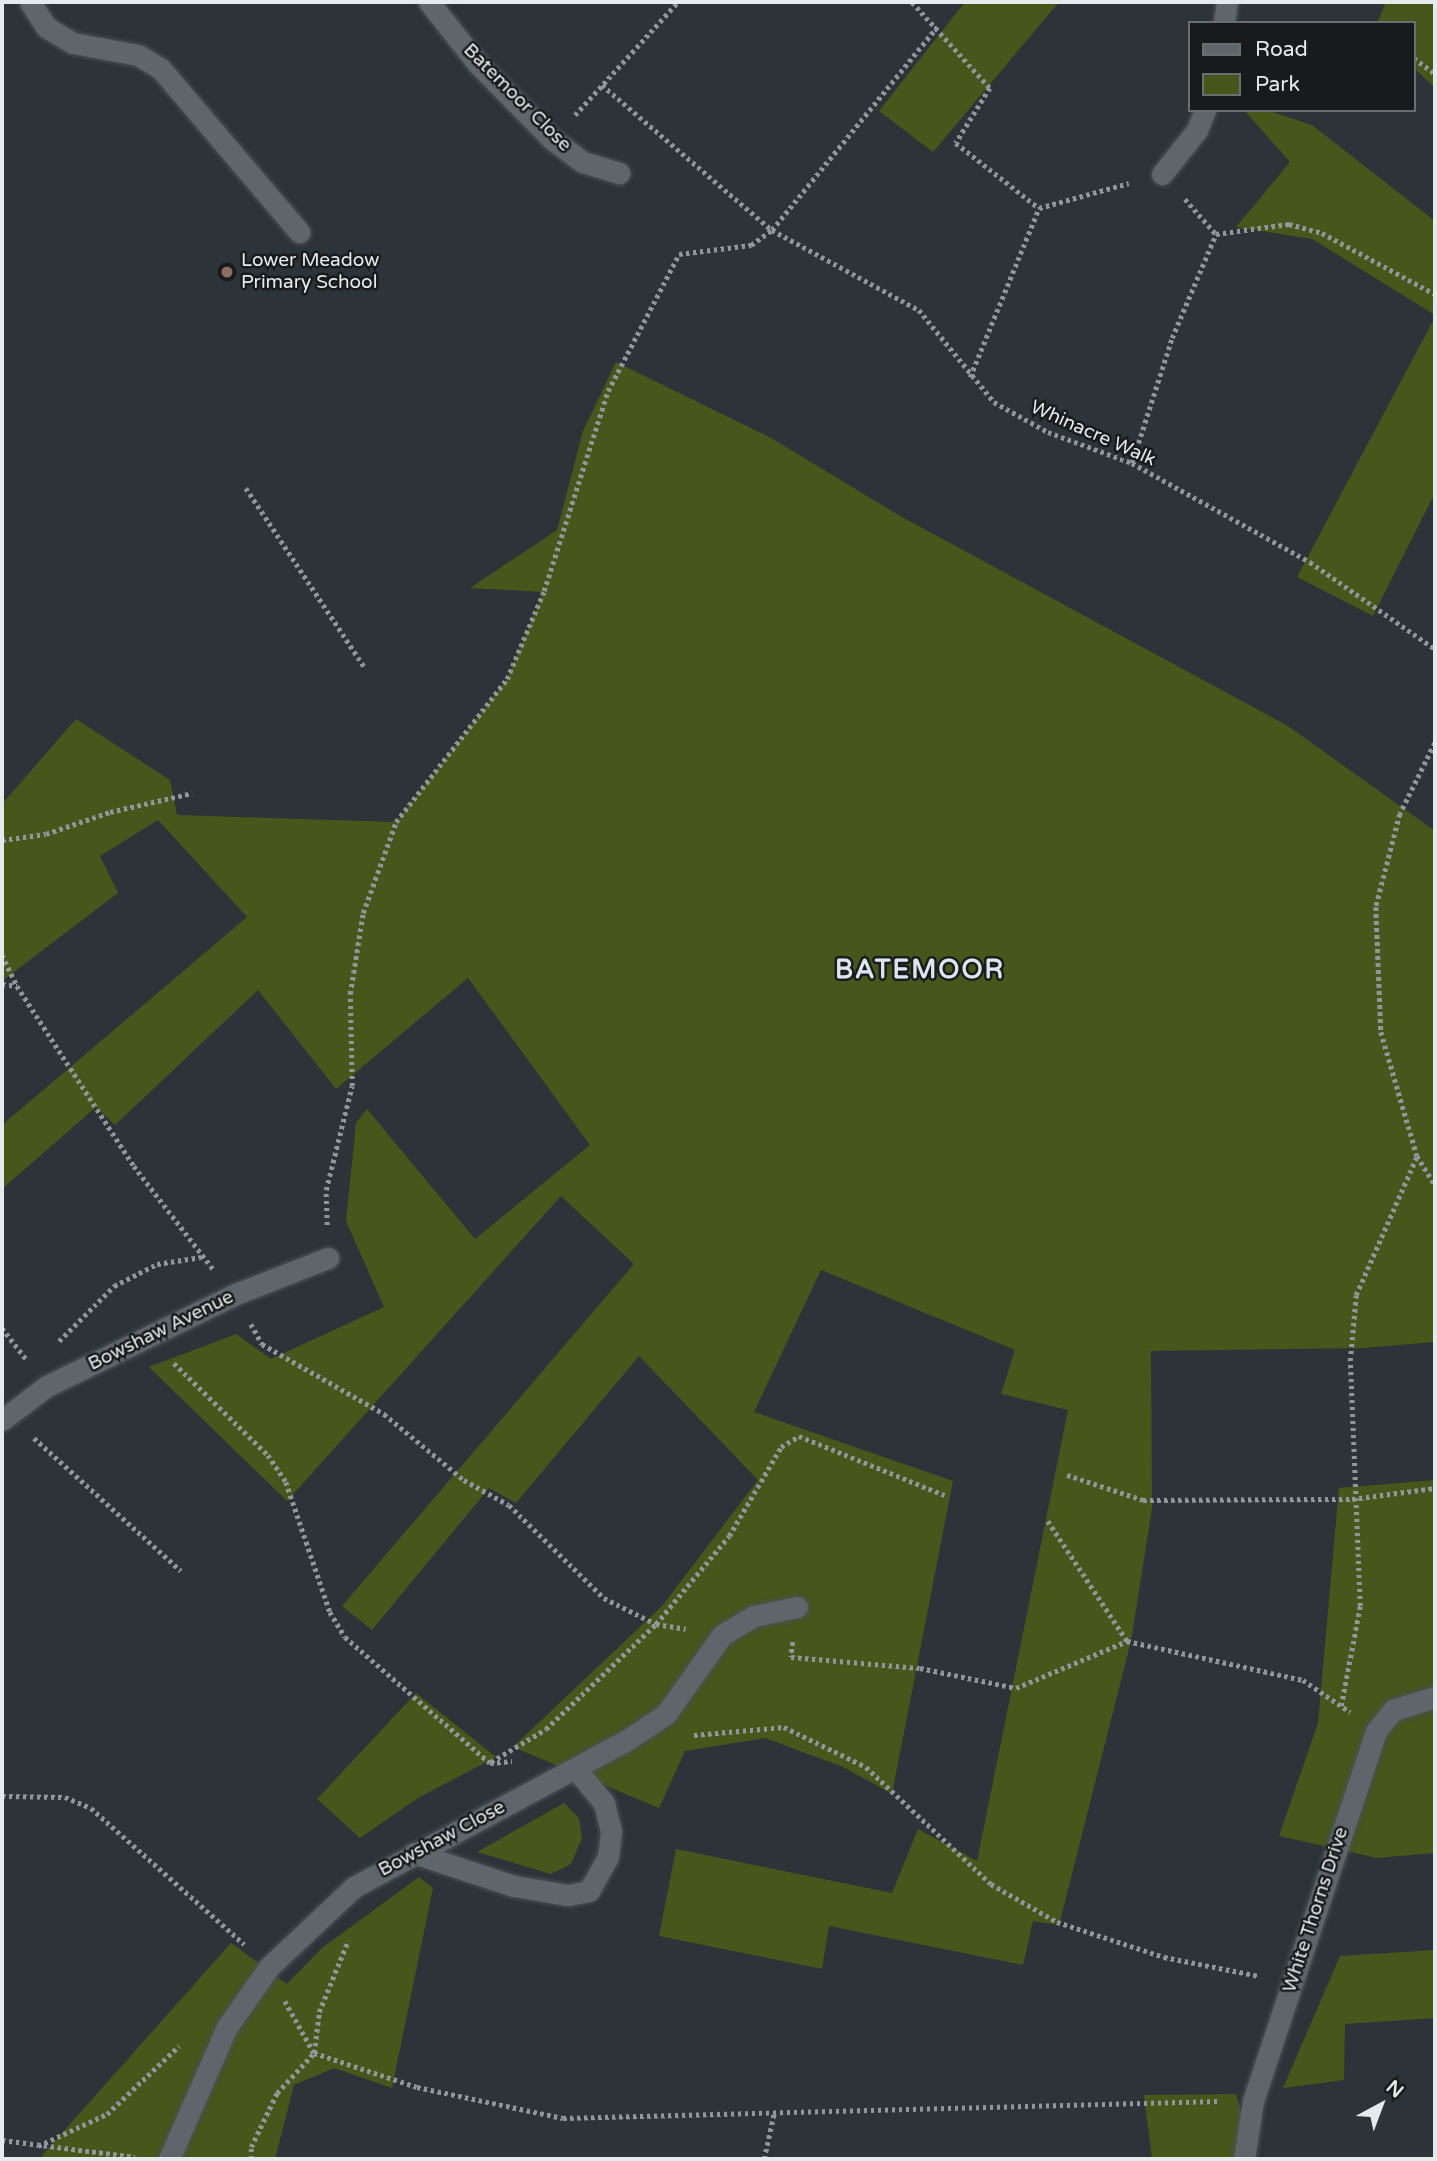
<!DOCTYPE html>
<style>
body{margin:0}
#map{position:relative;width:1437px;height:2161px;overflow:hidden;background:#2c3339;font-family:"Varela Round",sans-serif}
div>[style]{position:absolute}
.green>*{inset:0;background:#45571b}
.path>*{height:4.5px;margin-top:-2.25px;transform-origin:0;background:repeating-linear-gradient(90deg,#90969a 0 3.5px,transparent 0 7px)}
.roads{filter:drop-shadow(0 0 2px #4a5155) drop-shadow(0 0 2px #4a5155)}
.lane>*{height:21px;margin:-10.5px;padding:0 10.5px;transform-origin:10.5px;border-radius:10.5px;background:#5e666c}
.street>*{height:21px;margin:-10.5px;padding:0 10.5px;transform-origin:10.5px;border-radius:10.5px;background:#5e666c}
.dots>*{width:19px;height:19px;translate:-50% -50%;box-sizing:border-box;border:4px solid #171b1d;border-radius:50%}
span{translate:-50% -50%;white-space:nowrap;text-align:center;line-height:1.15;-webkit-text-stroke:5px #171b1d;paint-order:stroke}
.street-label{font-size:19px;color:#e5eaed}
.poi-label{font-size:19px;color:#e5eaed}
.left{translate:0 -50%;text-align:left}
.district-label{font-size:26px;color:#dce6ed;font-weight:700;letter-spacing:2px}
.frame{position:absolute;inset:0;border:4px solid #e5eaed;pointer-events:none}
.legend{position:absolute;left:1188px;top:21px;width:228px;height:91px;box-sizing:border-box;background:#171b1d;border:2px solid #696e70;margin:0;padding:9px 12px;list-style:none;font-size:21px;color:#e5eaed}
.legend li{display:flex;align-items:center;gap:14px;height:35px}
.legend b{width:35px;border:2px solid #696e70}
.north{position:absolute;left:1346px;top:2070px;width:70px;height:70px;-webkit-text-stroke:5px #171b1d;paint-order:stroke;rotate:41deg;font-size:19px;font-weight:700;line-height:28px;text-align:center;color:#e5eaed}
.north::after{content:'';display:block;margin:auto;width:24px;height:32px;background:#e5eaed;clip-path:polygon(50% 0,100% 100%,50% 72%,0 100%)}
</style>
<div id="map">
<div class="green">
<div style="clip-path:polygon(965px 2px,1059px 2px,933px 152px,879px 111px)"></div>
<div style="clip-path:polygon(1386px 2px,1435px 2px,1435px 88px,1414px 68px,1414px 23px,1377px 23px)"></div>
<div style="clip-path:polygon(1244px 110px,1266px 110px,1312px 125px,1435px 221px,1435px 315px,1312px 239px,1236px 227px,1290px 162px)"></div>
<div style="clip-path:polygon(1435px 317px,1435px 493px,1373px 616px,1297px 577px)"></div>
<div style="clip-path:polygon(616px 362px,773px 439px,900px 516px,1288px 726px,1435px 831px,1435px 1342px,1363px 1348px,1151px 1351px,1152px 1509px,1131px 1641px,1059px 1925px,1033px 1921px,1023px 1965px,829px 1926px,822px 1969px,659px 1936px,676px 1849px,892px 1893px,918px 1829px,977px 1861px,1068px 1410px,1001px 1394px,1015px 1350px,821px 1270px,754px 1412px,953px 1481px,892px 1794px,843px 1767px,765px 1738px,685px 1751px,659px 1808px,513px 1747px,662px 1606px,758px 1480px,639px 1356px,516px 1503px,489px 1488px,372px 1630px,342px 1606px,634px 1264px,561px 1196px,287px 1501px,149px 1367px,236px 1334px,271px 1359px,384px 1307px,346px 1221px,356px 1123px,367px 1109px,475px 1239px,590px 1145px,468px 978px,336px 1089px,258px 990px,115px 1125px,96px 1107px,2px 1189px,2px 1125px,247px 917px,158px 820px,100px 856px,118px 893px,2px 981px,2px 804px,76px 719px,170px 780px,177px 815px,396px 822px,507px 679px,543px 592px,470px 588px,557px 530px,583px 431px)"></div>
<div style="clip-path:polygon(1435px 1480px,1435px 1853px,1377px 1858px,1279px 1836px,1318px 1723px,1339px 1488px)"></div>
<div style="clip-path:polygon(416px 1693px,496px 1757px,418px 1798px,360px 1838px,317px 1799px)"></div>
<div style="clip-path:polygon(564px 1803px,579px 1818px,582px 1838px,571px 1864px,551px 1874px,477px 1852px)"></div>
<div style="clip-path:polygon(419px 1877px,433px 1888px,392px 2088px,334px 2068px,294px 2085px,275px 2159px,39px 2159px,231px 1943px,287px 1984px,322px 1948px)"></div>
<div style="clip-path:polygon(1435px 1950px,1435px 2018px,1345px 2024px,1344px 2080px,1283px 2088px,1340px 1956px)"></div>
<div style="clip-path:polygon(1236px 2094px,1254px 2159px,1152px 2159px,1144px 2095px)"></div>
</div>
<div class="path">
<div style="left:912px;top:2px;width:116px;rotate:47.8deg"></div>
<div style="left:990px;top:88px;width:65px;rotate:121.7deg"></div>
<div style="left:956px;top:143px;width:105px;rotate:38.1deg"></div>
<div style="left:1039px;top:208px;width:93px;rotate:-15.5deg"></div>
<div style="left:1414px;top:58px;width:26px;rotate:37deg"></div>
<div style="left:602px;top:85px;width:223px;rotate:40.5deg"></div>
<div style="left:772px;top:230px;width:167px;rotate:28.6deg"></div>
<div style="left:919px;top:310px;width:119px;rotate:50.8deg"></div>
<div style="left:994px;top:402px;width:62px;rotate:29.1deg"></div>
<div style="left:1048px;top:432px;width:90px;rotate:20.3deg"></div>
<div style="left:1132px;top:463px;width:204px;rotate:29.1deg"></div>
<div style="left:1310px;top:562px;width:152px;rotate:34.8deg"></div>
<div style="left:575px;top:115px;width:153px;rotate:-47.7deg"></div>
<div style="left:1185px;top:199px;width:47px;rotate:48.5deg"></div>
<div style="left:970px;top:377px;width:183px;rotate:-67.8deg"></div>
<div style="left:1132px;top:463px;width:131px;rotate:-72.3deg"></div>
<div style="left:1172px;top:338px;width:113px;rotate:-67.1deg"></div>
<div style="left:1216px;top:234px;width:74px;rotate:-7.8deg"></div>
<div style="left:1289px;top:224px;width:34px;rotate:15deg"></div>
<div style="left:1322px;top:233px;width:128px;rotate:28.4deg"></div>
<div style="left:246px;top:488px;width:214px;rotate:56.5deg"></div>
<div style="left:1435px;top:743px;width:79px;rotate:116.2deg"></div>
<div style="left:1400px;top:814px;width:96px;rotate:104.5deg"></div>
<div style="left:1376px;top:907px;width:125px;rotate:87.7deg"></div>
<div style="left:1381px;top:1032px;width:129px;rotate:73.8deg"></div>
<div style="left:1417px;top:1156px;width:34px;rotate:58deg"></div>
<div style="left:2px;top:840px;width:44px;rotate:-7.8deg"></div>
<div style="left:46px;top:834px;width:68px;rotate:-19deg"></div>
<div style="left:110px;top:812px;width:84px;rotate:-13deg"></div>
<div style="left:2px;top:955px;width:34px;rotate:64deg"></div>
<div style="left:2px;top:984px;width:15px;rotate:8deg"></div>
<div style="left:17px;top:986px;width:215px;rotate:57deg"></div>
<div style="left:134px;top:1166px;width:130px;rotate:52.5deg"></div>
<div style="left:327px;top:1225px;width:35px;rotate:-92deg"></div>
<div style="left:326px;top:1190px;width:107px;rotate:-76deg"></div>
<div style="left:352px;top:1086px;width:92px;rotate:-91.2deg"></div>
<div style="left:350px;top:994px;width:82px;rotate:-80.9deg"></div>
<div style="left:363px;top:913px;width:97px;rotate:-70.1deg"></div>
<div style="left:396px;top:822px;width:181px;rotate:-52.2deg"></div>
<div style="left:507px;top:679px;width:95px;rotate:-67.2deg"></div>
<div style="left:544px;top:591px;width:210px;rotate:-72.3deg"></div>
<div style="left:608px;top:391px;width:154px;rotate:-62.6deg"></div>
<div style="left:679px;top:254px;width:73px;rotate:-7.1deg"></div>
<div style="left:751px;top:245px;width:26px;rotate:-36deg"></div>
<div style="left:772px;top:230px;width:262px;rotate:-50.9deg"></div>
<div style="left:251px;top:1324px;width:23px;rotate:61deg"></div>
<div style="left:262px;top:1344px;width:141px;rotate:29.8deg"></div>
<div style="left:384px;top:1414px;width:104px;rotate:39.5deg"></div>
<div style="left:464px;top:1480px;width:51px;rotate:29.1deg"></div>
<div style="left:509px;top:1505px;width:133px;rotate:44.4deg"></div>
<div style="left:604px;top:1598px;width:58px;rotate:26.6deg"></div>
<div style="left:656px;top:1624px;width:30px;rotate:9deg"></div>
<div style="left:2px;top:1328px;width:41px;rotate:52deg"></div>
<div style="left:59px;top:1341px;width:78px;rotate:-45deg"></div>
<div style="left:114px;top:1286px;width:48px;rotate:-27.1deg"></div>
<div style="left:157px;top:1264px;width:45px;rotate:-9deg"></div>
<div style="left:174px;top:1363px;width:132px;rotate:44.4deg"></div>
<div style="left:268px;top:1455px;width:32px;rotate:56deg"></div>
<div style="left:286px;top:1482px;width:137px;rotate:71.3deg"></div>
<div style="left:330px;top:1612px;width:29px;rotate:59deg"></div>
<div style="left:345px;top:1637px;width:192px;rotate:41deg"></div>
<div style="left:490px;top:1763px;width:22px;rotate:-5deg"></div>
<div style="left:34px;top:1438px;width:198px;rotate:42.1deg"></div>
<div style="left:1067px;top:1475px;width:80px;rotate:18.2deg"></div>
<div style="left:1143px;top:1500px;width:209px;rotate:-0.3deg"></div>
<div style="left:1352px;top:1499px;width:84px;rotate:-7.5deg"></div>
<div style="left:1048px;top:1521px;width:144px;rotate:56.6deg"></div>
<div style="left:793px;top:1642px;width:15px;rotate:98deg"></div>
<div style="left:791px;top:1657px;width:129px;rotate:4.9deg"></div>
<div style="left:920px;top:1668px;width:98px;rotate:11.8deg"></div>
<div style="left:1016px;top:1688px;width:121px;rotate:-22.9deg"></div>
<div style="left:1127px;top:1641px;width:180px;rotate:12.5deg"></div>
<div style="left:1303px;top:1680px;width:57px;rotate:34.2deg"></div>
<div style="left:1341px;top:1706px;width:102px;rotate:-79.2deg"></div>
<div style="left:1360px;top:1606px;width:245px;rotate:-92.3deg"></div>
<div style="left:1350px;top:1361px;width:66px;rotate:-84.8deg"></div>
<div style="left:1356px;top:1295px;width:152px;rotate:-66.3deg"></div>
<div style="left:694px;top:1735px;width:90px;rotate:-5.1deg"></div>
<div style="left:784px;top:1727px;width:91px;rotate:26deg"></div>
<div style="left:866px;top:1767px;width:171px;rotate:43.1deg"></div>
<div style="left:991px;top:1884px;width:76px;rotate:29.9deg"></div>
<div style="left:1057px;top:1922px;width:113px;rotate:18.1deg"></div>
<div style="left:1164px;top:1957px;width:97px;rotate:11.3deg"></div>
<div style="left:491px;top:1762px;width:64px;rotate:-31deg"></div>
<div style="left:546px;top:1729px;width:152px;rotate:-43.7deg"></div>
<div style="left:656px;top:1624px;width:114px;rotate:-50.3deg"></div>
<div style="left:729px;top:1536px;width:103px;rotate:-59.7deg"></div>
<div style="left:781px;top:1447px;width:21px;rotate:-31deg"></div>
<div style="left:799px;top:1436px;width:157px;rotate:22.1deg"></div>
<div style="left:2px;top:1796px;width:63px;rotate:0.9deg"></div>
<div style="left:65px;top:1797px;width:28px;rotate:23deg"></div>
<div style="left:91px;top:1808px;width:205px;rotate:41.6deg"></div>
<div style="left:285px;top:2001px;width:60px;rotate:60.9deg"></div>
<div style="left:314px;top:2053px;width:108px;rotate:18.3deg"></div>
<div style="left:417px;top:2087px;width:149px;rotate:12deg"></div>
<div style="left:563px;top:2118px;width:657px;rotate:-1.48deg"></div>
<div style="left:2px;top:2140px;width:134px;rotate:7.3deg"></div>
<div style="left:38px;top:2146px;width:76px;rotate:-24.9deg"></div>
<div style="left:107px;top:2114px;width:99px;rotate:-43.4deg"></div>
<div style="left:251px;top:2159px;width:12px;rotate:-90deg"></div>
<div style="left:251px;top:2147px;width:60px;rotate:-64.3deg"></div>
<div style="left:277px;top:2093px;width:54px;rotate:-47.2deg"></div>
<div style="left:314px;top:2053px;width:41px;rotate:-83deg"></div>
<div style="left:319px;top:2012px;width:77px;rotate:-67.8deg"></div>
<div style="left:764px;top:2159px;width:47px;rotate:-77.7deg"></div>
</div>
<div class="roads">
<div class="lane">
<div style="left:30px;top:2px;width:30px;rotate:57deg"></div>
<div style="left:46px;top:27px;width:31px;rotate:31deg"></div>
<div style="left:73px;top:43px;width:66px;rotate:10.5deg"></div>
<div style="left:138px;top:55px;width:27px;rotate:31deg"></div>
<div style="left:161px;top:69px;width:214px;rotate:49.7deg"></div>
<div style="left:414px;top:1853px;width:105px;rotate:18.3deg"></div>
<div style="left:514px;top:1886px;width:55px;rotate:9.5deg"></div>
<div style="left:568px;top:1895px;width:21px;rotate:-11deg"></div>
<div style="left:589px;top:1891px;width:39px;rotate:-61deg"></div>
<div style="left:608px;top:1857px;width:26px;rotate:-83deg"></div>
<div style="left:611px;top:1831px;width:29px;rotate:-104deg"></div>
<div style="left:604px;top:1803px;width:45px;rotate:-129.6deg"></div>
</div>
<div class="street">
<div style="left:429px;top:2px;width:79px;rotate:51.7deg"></div>
<div style="left:478px;top:64px;width:105px;rotate:45.4deg"></div>
<div style="left:552px;top:139px;width:39px;rotate:37deg"></div>
<div style="left:583px;top:162px;width:38px;rotate:17deg"></div>
<div style="left:1224px;top:23px;width:21px;rotate:-82deg"></div>
<div style="left:1162px;top:174px;width:56px;rotate:-51.5deg"></div>
<div style="left:1197px;top:130px;width:22px;rotate:-68deg"></div>
<div style="left:2px;top:1420px;width:56px;rotate:-37.1deg"></div>
<div style="left:47px;top:1386px;width:210px;rotate:-26deg"></div>
<div style="left:236px;top:1294px;width:99px;rotate:-21.4deg"></div>
<div style="left:169px;top:2159px;width:144px;rotate:-66.3deg"></div>
<div style="left:227px;top:2027px;width:73px;rotate:-55deg"></div>
<div style="left:269px;top:1967px;width:117px;rotate:-43.3deg"></div>
<div style="left:354px;top:1887px;width:310px;rotate:-28.3deg"></div>
<div style="left:627px;top:1740px;width:47px;rotate:-33.7deg"></div>
<div style="left:666px;top:1714px;width:97px;rotate:-54.7deg"></div>
<div style="left:722px;top:1635px;width:37px;rotate:-31deg"></div>
<div style="left:754px;top:1616px;width:44px;rotate:-11.8deg"></div>
<div style="left:1244px;top:2159px;width:59px;rotate:-81.2deg"></div>
<div style="left:1253px;top:2101px;width:390px;rotate:-71.6deg"></div>
<div style="left:1376px;top:1731px;width:27px;rotate:-51deg"></div>
<div style="left:1393px;top:1710px;width:44px;rotate:-17.2deg"></div>
</div>
</div>
<div class="dots">
<div style="left:227px;top:272px;background:#8d6e63"></div>
</div>
<div class="street-label">
<span style="left:517px;top:98px;rotate:45deg">Batemoor Close</span>
<span style="left:1093px;top:434px;rotate:24deg">Whinacre Walk</span>
<span style="left:161px;top:1331px;rotate:-26deg">Bowshaw Avenue</span>
<span style="left:442px;top:1839px;rotate:-28deg">Bowshaw Close</span>
<span style="left:1316px;top:1910px;rotate:-72deg">White Thorns Drive</span>
</div>
<div class="poi-label">
<span class="left" style="left:241px;top:272px">Lower Meadow<br>Primary School</span>
</div>
<div class="district-label">
<span style="left:920px;top:970px">BATEMOOR</span>
</div>
<div class="frame"></div>
<ul class="legend">
<li><b style="height:9px;background:#5e666c"></b>Road</li>
<li><b style="height:19px;background:#45571b"></b>Park</li>
</ul>
<div class="north">N</div>
</div>
